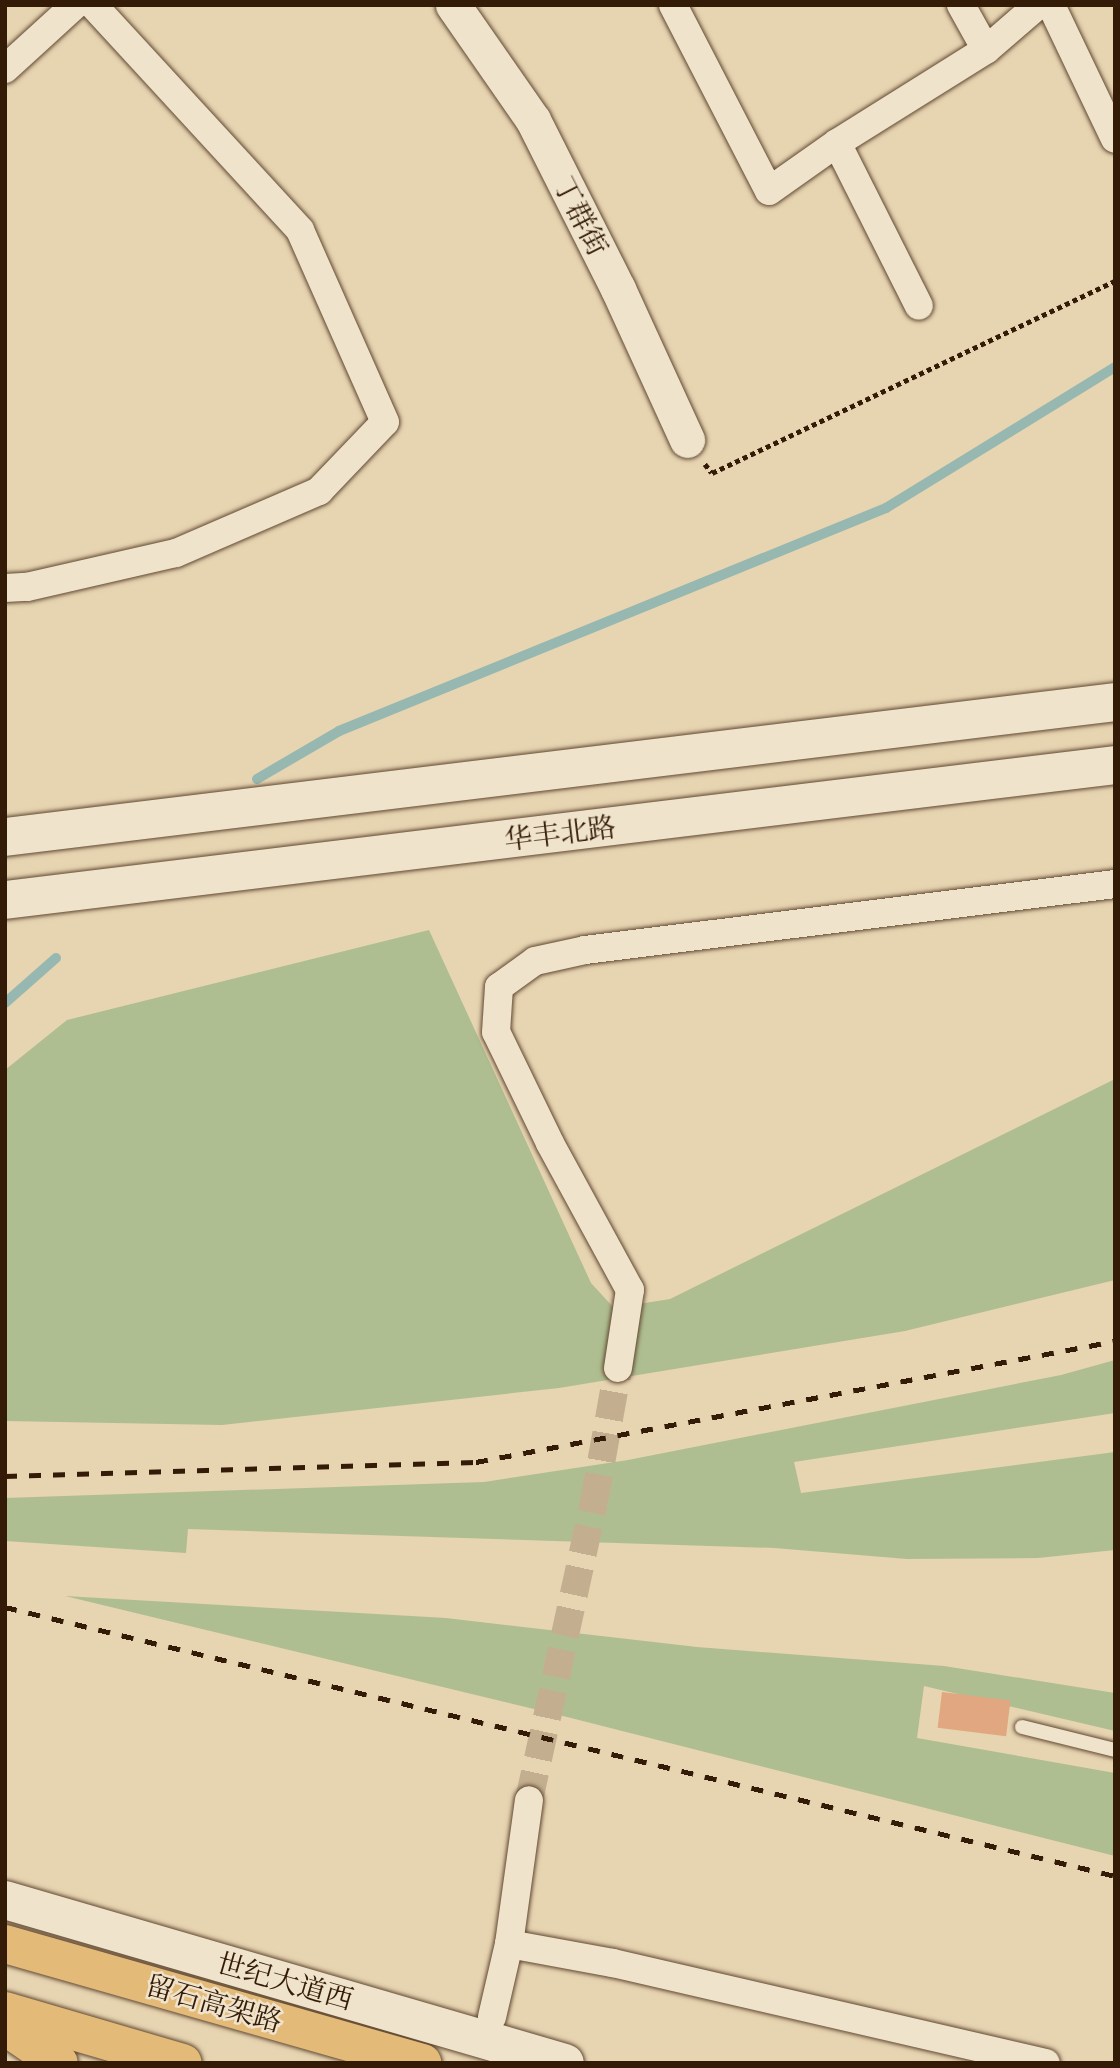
<!DOCTYPE html>
<meta charset="utf-8">
<style>
body{margin:0}
#map{position:relative;width:1120px;height:2068px;overflow:hidden;background:#e7d4b1;font-family:"Gentium Book Plus","Noto Serif SC",serif}
div>[style]{position:absolute}
.green>*{inset:0;background:#afbe90}
.stream>*{height:10px;margin:-5px;padding:0 5px;transform-origin:5px;border-radius:5px;background:#97b8b0}
.building>*{inset:0;background:#e0a780;transform-origin:0 0}
.minor-tunnel>*{height:28px;margin-top:-14px;transform-origin:0;background:repeating-linear-gradient(90deg,#c3af8f 0 28px,transparent 0 42px)}
.path>*{height:4.5px;margin-top:-2.25px;transform-origin:0;background:repeating-linear-gradient(90deg,#341b08 0 5px,transparent 0 8.5px)}
.roads{filter:drop-shadow(0 0 2px #614932) drop-shadow(0 0 2px #614932)}
.service>*{height:14px;margin:-7px;padding:0 7px;transform-origin:7px;border-radius:7px;background:#efe3cc}
.minor>*{height:28px;margin:-14px;padding:0 14px;transform-origin:14px;border-radius:14px;background:#efe3cc}
.tertiary>*{height:35px;margin:-17.5px;padding:0 17.5px;transform-origin:17.5px;border-radius:17.5px;background:#efe3cc}
.secondary>*{height:38px;margin:-19px;padding:0 19px;transform-origin:19px;border-radius:19px;background:#efe3cc}
.primary>*{height:38px;margin:-19px;padding:0 19px;transform-origin:19px;border-radius:19px;background:#e4ba78}
.trunk>*{height:38px;margin:-19px;padding:0 19px;transform-origin:19px;border-radius:19px;background:#e4ba78}
.rail>*{height:5px;margin-top:-2.5px;transform-origin:0;background:repeating-linear-gradient(90deg,#341b08 0 12px,transparent 0 24px)}
span{translate:-50% -50%;white-space:nowrap;text-align:center;line-height:1.15;-webkit-text-stroke:5px #efe3cc;paint-order:stroke}
.street-label{font-size:28px;color:#341b08}
.frame{position:absolute;inset:0;border:7px solid #341b08;pointer-events:none}
</style>
<div id="map">
<div class="green">
<div style="clip-path:polygon(429px 930px,591px 1283px,614px 1308px,670px 1299px,1115px 1079px,1115px 1280px,905px 1331px,559px 1388px,222px 1425px,5px 1421px,5px 1070px,67px 1020px)"></div>
<div style="clip-path:polygon(1115px 1360px,1115px 1413px,794px 1462px,801px 1493px,1115px 1452px,1115px 1550px,1038px 1558px,907px 1559px,774px 1548px,188px 1529px,186px 1553px,5px 1541px,5px 1498px,484px 1482px,628px 1460px,1061px 1375px)"></div>
<div style="clip-path:polygon(65px 1596px,446px 1618px,697px 1647px,944px 1666px,1115px 1693px,1115px 1731px,924px 1686px,917px 1738px,1115px 1773px,1115px 1856px,567px 1717px)"></div>
</div>
<div class="stream">
<div style="left:257px;top:779px;width:95px;rotate:-30.3deg"></div>
<div style="left:339px;top:731px;width:591px;rotate:-22.18deg"></div>
<div style="left:886px;top:508px;width:269px;rotate:-31.6deg"></div>
<div style="left:5px;top:1003px;width:68px;rotate:-41.4deg"></div>
</div>
<div class="building">
<div style="left:942px;top:1692px;width:69px;height:36px;rotate:7deg"></div>
</div>
<div class="minor-tunnel">
<div style="left:529px;top:1800px;width:305px;rotate:-77.7deg"></div>
<div style="left:594px;top:1502px;width:136px;rotate:-79.8deg"></div>
</div>
<div class="path">
<div style="left:705px;top:464px;width:11px;rotate:52deg"></div>
<div style="left:712px;top:473px;width:446px;rotate:-25.5deg"></div>
</div>
<div class="roads">
<div class="service">
<div style="left:1022px;top:1727px;width:96px;rotate:13.9deg"></div>
</div>
<div class="minor">
<div style="left:673px;top:5px;width:209px;rotate:62.7deg"></div>
<div style="left:769px;top:191px;width:83px;rotate:-35.2deg"></div>
<div style="left:837px;top:143px;width:176px;rotate:-32deg"></div>
<div style="left:986px;top:50px;width:69px;rotate:-40.9deg"></div>
<div style="left:961px;top:5px;width:51px;rotate:60.9deg"></div>
<div style="left:1051px;top:5px;width:148px;rotate:64.5deg"></div>
<div style="left:5px;top:69px;width:95px;rotate:-42.4deg"></div>
<div style="left:837px;top:143px;width:182px;rotate:63.3deg"></div>
<div style="left:5px;top:588px;width:22px;rotate:-3deg"></div>
<div style="left:27px;top:587px;width:153px;rotate:-12.9deg"></div>
<div style="left:176px;top:553px;width:156px;rotate:-23.4deg"></div>
<div style="left:319px;top:491px;width:95px;rotate:-46.3deg"></div>
<div style="left:385px;top:422px;width:210px;rotate:-113.9deg"></div>
<div style="left:300px;top:230px;width:306px;rotate:-132.6deg"></div>
<div style="left:618px;top:1368px;width:79px;rotate:-81.3deg"></div>
<div style="left:630px;top:1290px;width:167px;rotate:-118.6deg"></div>
<div style="left:550px;top:1143px;width:123px;rotate:-115.9deg"></div>
<div style="left:496px;top:1032px;width:45px;rotate:-86.2deg"></div>
<div style="left:499px;top:987px;width:44px;rotate:-35.8deg"></div>
<div style="left:535px;top:961px;width:51px;rotate:-12.4deg"></div>
<div style="left:585px;top:950px;width:534px;rotate:-7.1deg"></div>
<div style="left:509px;top:1944px;width:145px;rotate:-82.1deg"></div>
<div style="left:492px;top:2017px;width:75px;rotate:-76.9deg"></div>
<div style="left:509px;top:1944px;width:106px;rotate:10.4deg"></div>
<div style="left:613px;top:1963px;width:444px;rotate:13deg"></div>
</div>
<div class="tertiary">
<div style="left:453px;top:5px;width:140px;rotate:55.2deg"></div>
<div style="left:533px;top:120px;width:189px;rotate:63.3deg"></div>
<div style="left:618px;top:289px;width:166px;rotate:65.4deg"></div>
</div>
<div class="secondary">
<div style="left:5px;top:837px;width:1118px;rotate:-6.93deg"></div>
<div style="left:5px;top:900px;width:1118px;rotate:-6.93deg"></div>
<div style="left:5px;top:1900px;width:583px;rotate:16.23deg"></div>
</div>
<div class="primary">
<div style="left:5px;top:2011px;width:185px;rotate:16.3deg"></div>
<div style="left:5px;top:2026px;width:65px;rotate:34.4deg"></div>
</div>
<div class="trunk">
<div style="left:5px;top:1944px;width:434px;rotate:15.9deg"></div>
</div>
</div>
<div class="rail">
<div style="left:5px;top:1476px;width:471px;rotate:-1.7deg"></div>
<div style="left:476px;top:1462px;width:650px;rotate:-10.72deg"></div>
<div style="left:5px;top:1607px;width:1142px;rotate:13.62deg"></div>
</div>
<div class="street-label">
<span style="left:581px;top:216px;rotate:63deg">丁群街</span>
<span style="left:560px;top:833px;rotate:-7deg">华丰北路</span>
<span style="left:285px;top:1981px;rotate:16deg">世纪大道西</span>
<span style="left:214px;top:2003px;rotate:16deg">留石高架路</span>
</div>
<div class="frame"></div>
</div>
